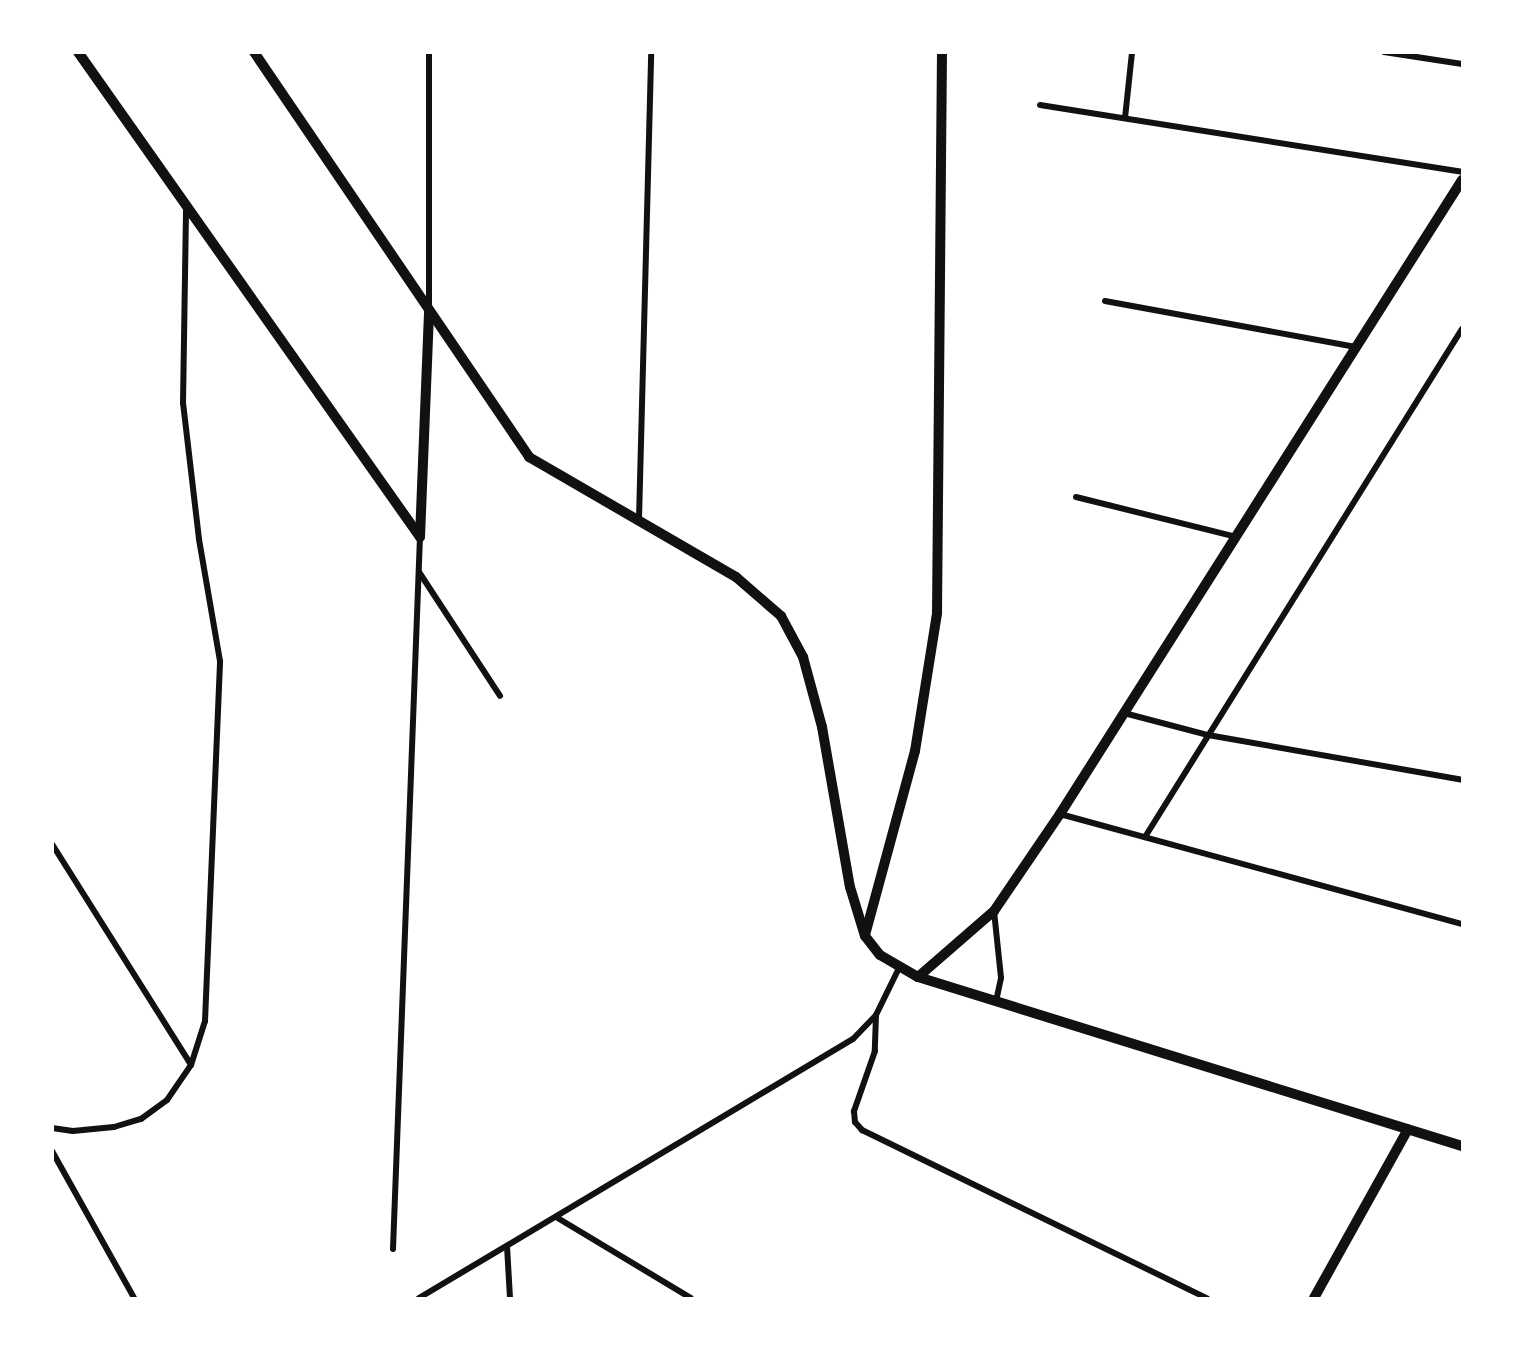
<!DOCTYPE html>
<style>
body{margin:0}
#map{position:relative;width:1515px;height:1351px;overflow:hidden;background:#fff;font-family:"Sofia Sans Condensed",sans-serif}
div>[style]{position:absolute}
.minor>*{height:6px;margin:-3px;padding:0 3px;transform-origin:3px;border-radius:3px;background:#111}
.tertiary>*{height:10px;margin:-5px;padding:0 5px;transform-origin:5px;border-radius:5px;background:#111}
span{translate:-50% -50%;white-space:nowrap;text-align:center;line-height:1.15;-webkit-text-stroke:4.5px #fff;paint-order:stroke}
.frame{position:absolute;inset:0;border:54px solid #fff;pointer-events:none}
</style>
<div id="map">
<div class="minor">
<div style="left:429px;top:52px;width:254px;rotate:90deg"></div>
<div style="left:1384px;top:52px;width:79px;rotate:8.7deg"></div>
<div style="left:1040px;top:105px;width:427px;rotate:9deg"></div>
<div style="left:1125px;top:118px;width:66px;rotate:-83.9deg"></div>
<div style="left:1105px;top:301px;width:255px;rotate:10.4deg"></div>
<div style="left:1076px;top:497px;width:162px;rotate:14deg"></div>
<div style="left:639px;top:519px;width:467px;rotate:-88.5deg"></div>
<div style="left:419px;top:572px;width:148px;rotate:56.8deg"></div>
<div style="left:1124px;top:713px;width:87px;rotate:14.7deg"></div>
<div style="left:1208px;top:735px;width:258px;rotate:10deg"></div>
<div style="left:1060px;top:814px;width:417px;rotate:15.3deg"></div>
<div style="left:1145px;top:837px;width:599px;rotate:-58.04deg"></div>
<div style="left:52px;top:844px;width:261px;rotate:57.8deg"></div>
<div style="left:994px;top:911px;width:67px;rotate:84deg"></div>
<div style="left:1001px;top:978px;width:25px;rotate:102deg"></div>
<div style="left:876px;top:1015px;width:36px;rotate:92deg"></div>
<div style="left:875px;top:1051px;width:64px;rotate:109.3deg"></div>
<div style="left:854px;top:1111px;width:11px;rotate:85deg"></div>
<div style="left:855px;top:1122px;width:11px;rotate:49deg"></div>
<div style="left:862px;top:1130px;width:384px;rotate:26deg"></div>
<div style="left:52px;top:1128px;width:21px;rotate:8deg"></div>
<div style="left:73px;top:1131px;width:41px;rotate:-5.6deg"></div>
<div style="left:114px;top:1127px;width:28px;rotate:-17deg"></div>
<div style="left:141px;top:1119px;width:32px;rotate:-36deg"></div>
<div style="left:167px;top:1100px;width:42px;rotate:-55.6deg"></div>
<div style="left:191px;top:1065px;width:46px;rotate:-72.3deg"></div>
<div style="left:205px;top:1021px;width:360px;rotate:-87.6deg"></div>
<div style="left:220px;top:661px;width:124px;rotate:-99.8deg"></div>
<div style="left:199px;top:539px;width:137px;rotate:-96.7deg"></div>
<div style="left:183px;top:403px;width:193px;rotate:-89.1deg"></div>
<div style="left:52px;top:1151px;width:168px;rotate:60.8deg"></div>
<div style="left:556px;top:1217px;width:157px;rotate:31deg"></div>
<div style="left:507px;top:1246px;width:52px;rotate:86.7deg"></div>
<div style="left:393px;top:1249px;width:713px;rotate:-87.83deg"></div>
<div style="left:419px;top:1298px;width:505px;rotate:-30.83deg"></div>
<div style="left:853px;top:1039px;width:33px;rotate:-46deg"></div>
<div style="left:876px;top:1015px;width:52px;rotate:-63.9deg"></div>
</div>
<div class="tertiary">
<div style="left:78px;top:52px;width:593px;rotate:54.81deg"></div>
<div style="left:254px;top:52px;width:490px;rotate:55.8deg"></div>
<div style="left:529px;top:457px;width:239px;rotate:30.1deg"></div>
<div style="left:736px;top:577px;width:60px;rotate:40.9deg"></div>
<div style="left:781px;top:616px;width:47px;rotate:61.8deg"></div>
<div style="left:803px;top:657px;width:73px;rotate:74.8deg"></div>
<div style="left:822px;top:727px;width:162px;rotate:80.1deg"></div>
<div style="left:850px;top:887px;width:51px;rotate:73deg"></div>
<div style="left:865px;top:936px;width:24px;rotate:52deg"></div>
<div style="left:880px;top:955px;width:44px;rotate:30.1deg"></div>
<div style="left:918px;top:977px;width:570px;rotate:17.26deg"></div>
<div style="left:420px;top:537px;width:224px;rotate:-87.7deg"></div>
<div style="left:865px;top:935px;width:191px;rotate:-74.8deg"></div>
<div style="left:915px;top:751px;width:140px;rotate:-80.9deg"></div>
<div style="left:937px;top:613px;width:561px;rotate:-89.49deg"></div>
<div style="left:918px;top:977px;width:101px;rotate:-41deg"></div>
<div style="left:994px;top:911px;width:117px;rotate:-55.8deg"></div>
<div style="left:1060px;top:814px;width:751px;rotate:-57.62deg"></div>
<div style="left:1314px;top:1298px;width:193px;rotate:-60.9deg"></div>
</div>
<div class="frame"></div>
</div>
